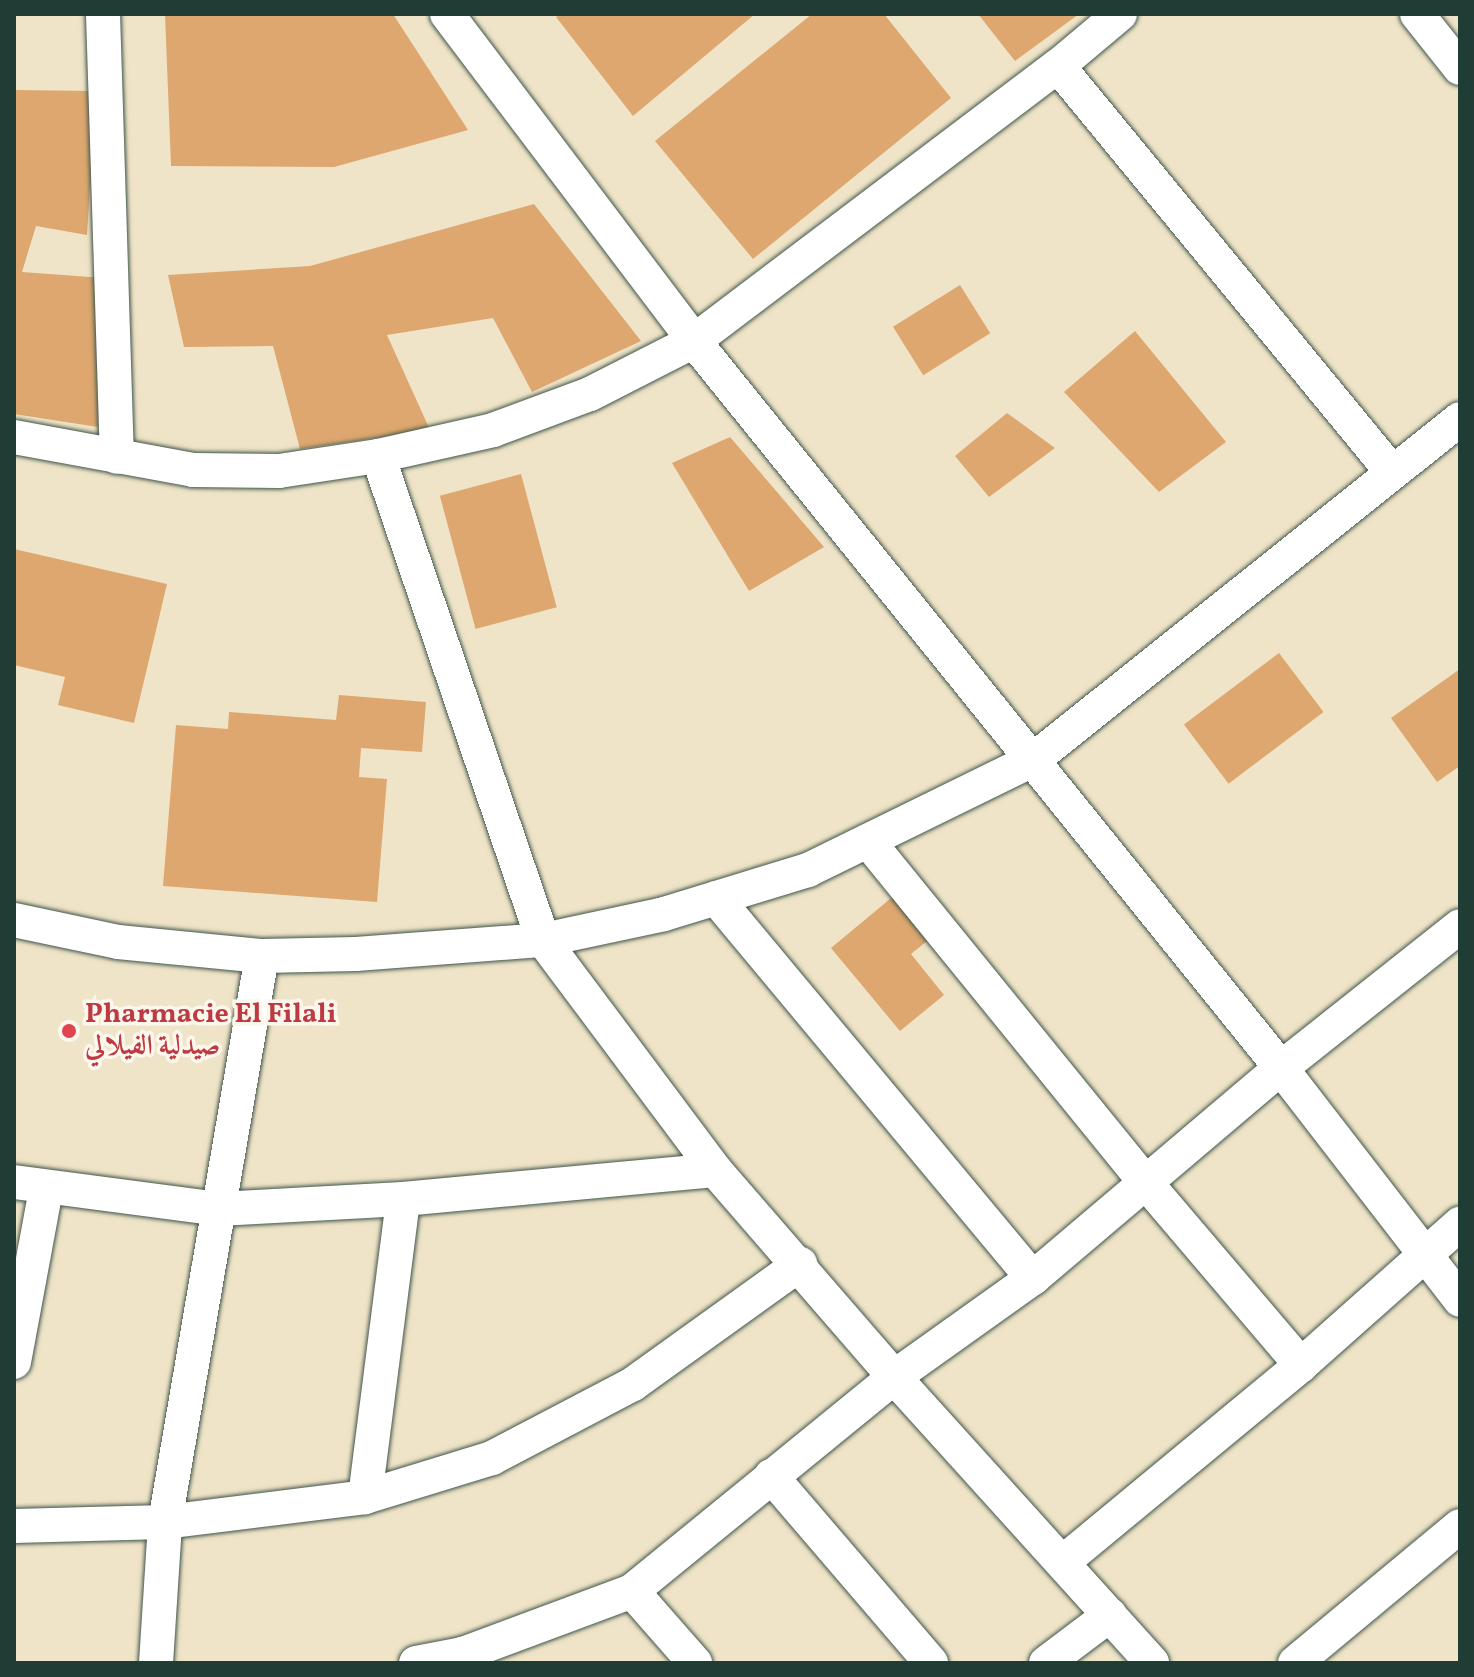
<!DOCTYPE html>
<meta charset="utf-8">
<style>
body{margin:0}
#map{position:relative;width:1474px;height:1677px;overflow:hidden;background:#f0e4c8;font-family:Vollkorn,Amiri,serif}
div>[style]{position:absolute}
.building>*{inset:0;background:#dda76f;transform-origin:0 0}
.roads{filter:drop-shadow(0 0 2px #3e564a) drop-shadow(0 0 2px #3e564a)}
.minor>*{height:34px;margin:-17px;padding:0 17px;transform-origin:17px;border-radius:17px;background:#fff}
.dots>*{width:22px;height:22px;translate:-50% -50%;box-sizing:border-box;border:4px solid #fbf7ec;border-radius:50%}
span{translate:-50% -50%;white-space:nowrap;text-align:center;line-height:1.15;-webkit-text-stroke:7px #fbf7ec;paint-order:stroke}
.health-label{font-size:28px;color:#be3a42;font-weight:700}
.left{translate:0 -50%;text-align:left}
.frame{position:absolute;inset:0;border:16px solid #1f3d34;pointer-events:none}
</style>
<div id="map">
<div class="building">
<div style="clip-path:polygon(165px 14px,393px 14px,468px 130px,334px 167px,171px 166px)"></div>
<div style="clip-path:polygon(562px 14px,755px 14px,633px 116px,556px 17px)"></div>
<div style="clip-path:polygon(812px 14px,884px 14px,951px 98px,753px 259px,655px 141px)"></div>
<div style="clip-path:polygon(978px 14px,1079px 14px,1015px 61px)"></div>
<div style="clip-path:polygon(14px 90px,96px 91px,87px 235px,36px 226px,22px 272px,104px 278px,98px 427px,14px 414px)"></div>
<div style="clip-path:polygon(534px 204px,641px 341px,532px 392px,493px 318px,387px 335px,430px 430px,300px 449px,273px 346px,184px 347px,168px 275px,310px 266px)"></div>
<div style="left:960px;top:285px;width:57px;height:79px;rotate:58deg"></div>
<div style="clip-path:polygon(1135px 331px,1226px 442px,1159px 492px,1064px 392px)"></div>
<div style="clip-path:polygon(1007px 413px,1055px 448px,989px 497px,955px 456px)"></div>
<div style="clip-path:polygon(730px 437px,824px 547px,749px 591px,672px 463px)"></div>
<div style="left:521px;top:474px;width:138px;height:84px;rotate:75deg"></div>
<div style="clip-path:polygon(14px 549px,167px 584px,134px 723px,58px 705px,65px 677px,14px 665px)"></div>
<div style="left:1279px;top:653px;width:74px;height:119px;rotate:53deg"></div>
<div style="clip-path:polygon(1460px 669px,1460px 766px,1437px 782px,1391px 718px)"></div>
<div style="clip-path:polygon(339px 695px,426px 702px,422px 752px,361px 748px,359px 777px,387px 779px,377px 902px,163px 886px,176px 725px,228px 729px,229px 712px,336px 720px)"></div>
<div style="clip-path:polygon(896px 894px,932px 937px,911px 954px,944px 995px,900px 1031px,831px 948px)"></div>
</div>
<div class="roads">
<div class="minor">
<div style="left:103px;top:14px;width:443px;rotate:88.2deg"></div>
<div style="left:447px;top:14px;width:410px;rotate:52.9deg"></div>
<div style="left:694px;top:341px;width:934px;rotate:51.08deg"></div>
<div style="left:1281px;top:1068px;width:293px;rotate:52.3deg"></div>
<div style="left:1417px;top:14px;width:69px;rotate:51.5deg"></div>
<div style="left:1058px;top:66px;width:526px;rotate:50.56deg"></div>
<div style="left:14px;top:437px;width:182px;rotate:10.4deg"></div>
<div style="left:193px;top:470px;width:86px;rotate:0.7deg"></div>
<div style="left:279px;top:471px;width:100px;rotate:-8.6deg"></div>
<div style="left:378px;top:456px;width:118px;rotate:-12.7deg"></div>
<div style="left:493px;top:430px;width:103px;rotate:-20.4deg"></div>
<div style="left:590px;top:394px;width:117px;rotate:-27deg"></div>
<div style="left:694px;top:341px;width:456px;rotate:-37.1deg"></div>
<div style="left:1058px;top:66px;width:81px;rotate:-40deg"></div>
<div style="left:378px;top:456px;width:511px;rotate:71.18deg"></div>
<div style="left:543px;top:940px;width:287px;rotate:53.2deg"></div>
<div style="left:715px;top:1170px;width:274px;rotate:49.1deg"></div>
<div style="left:894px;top:1377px;width:385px;rotate:47.9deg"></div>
<div style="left:868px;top:841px;width:442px;rotate:50.9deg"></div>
<div style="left:1147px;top:1184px;width:238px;rotate:49.6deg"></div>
<div style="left:716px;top:898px;width:495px;rotate:50.2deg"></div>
<div style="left:14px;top:920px;width:106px;rotate:11.9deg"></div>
<div style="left:118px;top:942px;width:145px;rotate:5.6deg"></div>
<div style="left:262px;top:956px;width:94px;rotate:-1.2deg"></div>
<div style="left:356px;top:954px;width:188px;rotate:-4.3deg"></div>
<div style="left:543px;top:940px;width:124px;rotate:-12.1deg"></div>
<div style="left:664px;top:914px;width:151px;rotate:-17deg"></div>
<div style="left:808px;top:870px;width:250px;rotate:-26.1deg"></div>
<div style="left:1033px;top:760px;width:546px;rotate:-38.61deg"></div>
<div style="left:14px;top:1182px;width:207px;rotate:7.5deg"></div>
<div style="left:219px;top:1209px;width:184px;rotate:-3.1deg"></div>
<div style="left:403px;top:1199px;width:313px;rotate:-5.3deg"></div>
<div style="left:14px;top:1362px;width:176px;rotate:-79.5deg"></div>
<div style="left:771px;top:1476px;width:246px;rotate:49.4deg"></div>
<div style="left:365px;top:1497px;width:300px;rotate:-82.7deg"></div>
<div style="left:14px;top:1526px;width:151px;rotate:-1.5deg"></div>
<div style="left:165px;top:1522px;width:202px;rotate:-7.1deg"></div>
<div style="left:365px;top:1497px;width:133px;rotate:-17.1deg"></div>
<div style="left:492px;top:1458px;width:159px;rotate:-27.7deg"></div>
<div style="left:633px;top:1384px;width:206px;rotate:-35.7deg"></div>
<div style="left:1063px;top:1562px;width:309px;rotate:-39.6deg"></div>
<div style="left:1301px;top:1365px;width:213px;rotate:-41.6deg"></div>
<div style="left:632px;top:1591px;width:96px;rotate:48.8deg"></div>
<div style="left:156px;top:1663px;width:141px;rotate:-86.3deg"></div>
<div style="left:165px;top:1522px;width:574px;rotate:-80.28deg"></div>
<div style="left:416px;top:1663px;width:48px;rotate:-10.8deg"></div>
<div style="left:472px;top:1663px;width:13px;rotate:-135deg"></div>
<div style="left:463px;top:1654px;width:180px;rotate:-20.4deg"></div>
<div style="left:632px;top:1591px;width:338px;rotate:-39.2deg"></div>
<div style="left:894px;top:1377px;width:171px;rotate:-35.5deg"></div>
<div style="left:1033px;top:1278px;width:325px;rotate:-40.3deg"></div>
<div style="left:1281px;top:1068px;width:228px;rotate:-38.4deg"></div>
<div style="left:1046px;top:1663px;width:80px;rotate:-36.9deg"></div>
<div style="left:1295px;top:1663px;width:214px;rotate:-39.7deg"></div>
</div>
</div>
<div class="dots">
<div style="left:69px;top:1031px;background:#e0444e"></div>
</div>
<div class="health-label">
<span class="left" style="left:85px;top:1031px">Pharmacie El Filali<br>صيدلية الفيلالي</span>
</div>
<div class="frame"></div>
</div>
